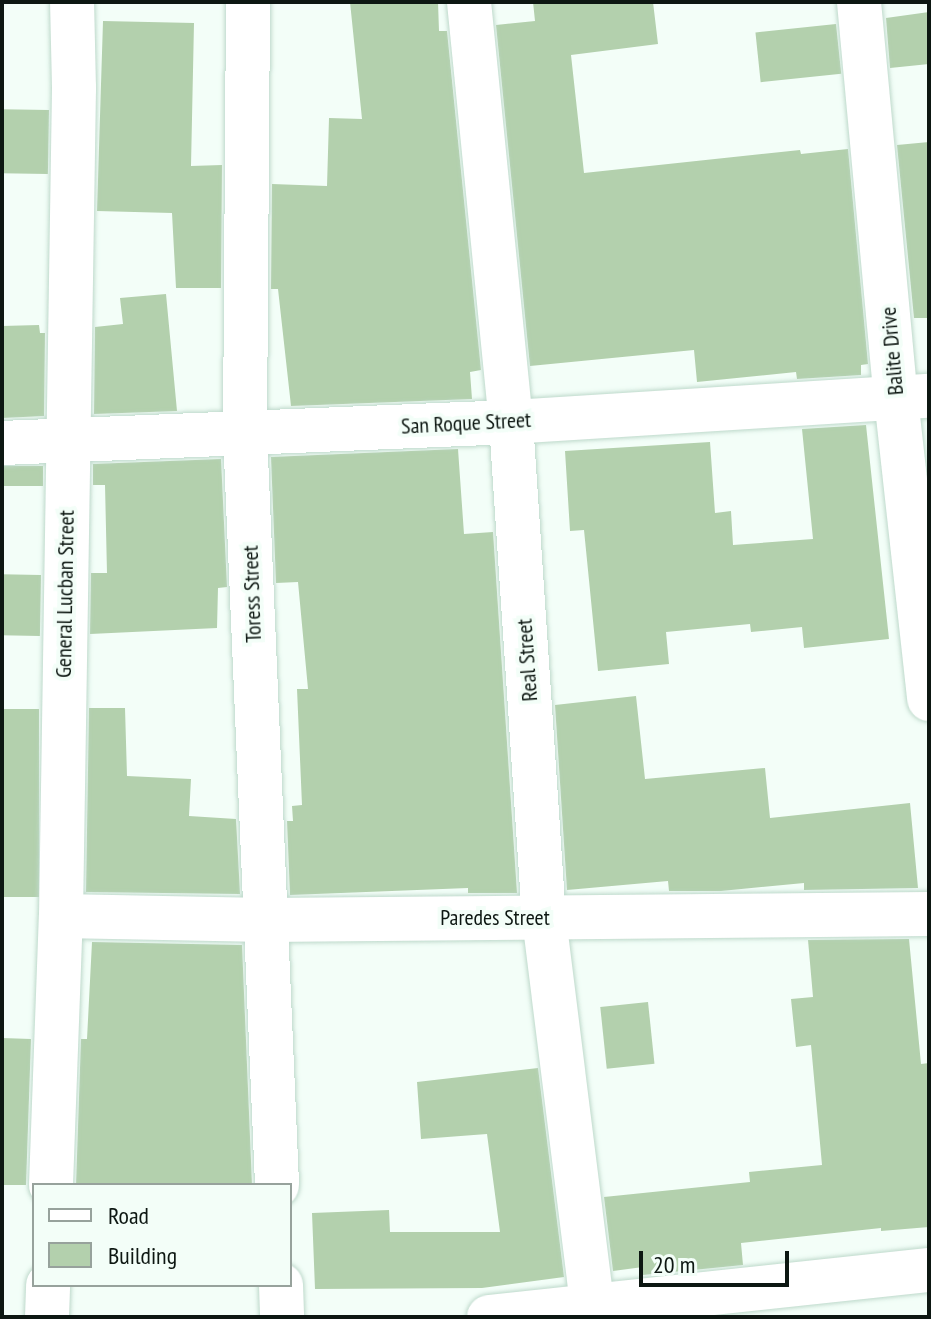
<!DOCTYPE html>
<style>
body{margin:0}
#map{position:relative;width:931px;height:1319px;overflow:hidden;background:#f3fef8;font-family:"PT Sans Narrow",sans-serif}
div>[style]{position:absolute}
.building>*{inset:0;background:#b3d0ad;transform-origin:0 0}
.roads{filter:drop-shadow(0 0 2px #bed9cb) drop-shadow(0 0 2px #bed9cb)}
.minor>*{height:44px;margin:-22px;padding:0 22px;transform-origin:22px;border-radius:22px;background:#fff}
span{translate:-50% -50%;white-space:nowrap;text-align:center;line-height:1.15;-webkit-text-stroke:8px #f3fef8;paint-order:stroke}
.street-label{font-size:22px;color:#0d1712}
.frame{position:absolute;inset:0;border:4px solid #0d1712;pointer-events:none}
.legend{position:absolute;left:32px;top:1183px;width:260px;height:104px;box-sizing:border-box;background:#f3fef8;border:2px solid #97a29c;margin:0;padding:10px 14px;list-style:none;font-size:24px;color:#0d1712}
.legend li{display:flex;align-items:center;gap:16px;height:40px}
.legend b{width:40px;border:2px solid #97a29c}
.scale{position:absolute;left:639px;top:1251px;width:150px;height:36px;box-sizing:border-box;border:4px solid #0d1712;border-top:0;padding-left:10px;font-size:24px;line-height:28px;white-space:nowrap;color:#0d1712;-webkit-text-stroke:6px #f3fef8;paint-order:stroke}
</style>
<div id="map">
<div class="building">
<div style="clip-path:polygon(350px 2px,438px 2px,439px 31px,447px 31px,481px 370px,470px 372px,472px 399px,291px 406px,278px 289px,271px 289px,272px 184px,327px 186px,329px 118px,362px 119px)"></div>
<div style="clip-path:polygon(533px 2px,653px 2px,658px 44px,571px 55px,584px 173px,800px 150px,801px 154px,848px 149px,868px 364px,861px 365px,861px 375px,797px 379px,796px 372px,697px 382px,694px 350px,530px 366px,496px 25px,535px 21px)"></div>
<div style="clip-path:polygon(929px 12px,929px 64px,890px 68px,886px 18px)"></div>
<div style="clip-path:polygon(103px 21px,194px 23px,191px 166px,222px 165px,221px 288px,176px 288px,172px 213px,97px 211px)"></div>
<div style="left:836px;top:24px;width:50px;height:81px;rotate:84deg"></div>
<div style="left:49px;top:110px;width:64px;height:47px;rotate:91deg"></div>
<div style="clip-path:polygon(929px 142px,929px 318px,914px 318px,897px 145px)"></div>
<div style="clip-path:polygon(166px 294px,177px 411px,94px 414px,95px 327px,123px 324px,120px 298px)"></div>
<div style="clip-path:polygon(39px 325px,40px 333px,45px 333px,44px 416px,2px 418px,2px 326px)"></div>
<div style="clip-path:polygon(866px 425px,889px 639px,804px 648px,802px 627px,751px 632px,750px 624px,666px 632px,669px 664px,598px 671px,584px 530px,570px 531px,565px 451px,710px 442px,715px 513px,731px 511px,733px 545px,813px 539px,802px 429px)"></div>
<div style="clip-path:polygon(458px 449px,464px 534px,493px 532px,517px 893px,468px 893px,468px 888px,290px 895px,287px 821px,293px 821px,292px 806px,302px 805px,297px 689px,308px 689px,298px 582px,276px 583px,271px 457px)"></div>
<div style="clip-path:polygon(221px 459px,227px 587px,218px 588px,217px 628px,90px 634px,91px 573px,107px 573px,105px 485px,93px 485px,93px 464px)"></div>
<div style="left:43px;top:466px;width:20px;height:41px;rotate:90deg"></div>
<div style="left:41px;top:575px;width:61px;height:39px;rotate:91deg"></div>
<div style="clip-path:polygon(636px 696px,645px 779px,765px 768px,770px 818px,910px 803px,918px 888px,804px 890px,804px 883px,721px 891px,669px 891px,668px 881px,567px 890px,555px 705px)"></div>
<div style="clip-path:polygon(89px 708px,125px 708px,127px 776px,191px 779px,189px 816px,236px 819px,240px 894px,86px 892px)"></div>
<div style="left:2px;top:709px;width:37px;height:188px"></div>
<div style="clip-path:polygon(909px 939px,921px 1064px,929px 1063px,929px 1227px,881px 1231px,881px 1228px,741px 1243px,743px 1265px,643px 1275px,643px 1267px,613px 1271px,604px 1197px,750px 1182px,749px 1172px,822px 1165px,811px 1045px,796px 1047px,791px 999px,813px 997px,808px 940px)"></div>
<div style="clip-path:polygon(92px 942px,242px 945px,252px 1185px,76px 1185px,81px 1039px,87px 1039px)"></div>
<div style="left:648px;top:1002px;width:62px;height:48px;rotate:84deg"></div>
<div style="clip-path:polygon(2px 1038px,31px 1039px,26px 1185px,2px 1185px)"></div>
<div style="clip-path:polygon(538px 1068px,564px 1277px,482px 1288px,315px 1289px,312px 1213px,389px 1210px,390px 1232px,500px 1232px,487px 1134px,421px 1139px,417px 1082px)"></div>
</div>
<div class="roads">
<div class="minor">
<div style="left:248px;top:2px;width:431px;rotate:90.4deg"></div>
<div style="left:245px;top:433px;width:753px;rotate:87.56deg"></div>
<div style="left:469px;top:2px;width:422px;rotate:84.3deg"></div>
<div style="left:511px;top:422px;width:497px;rotate:86.2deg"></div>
<div style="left:544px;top:918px;width:402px;rotate:82.9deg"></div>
<div style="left:859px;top:2px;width:398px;rotate:84.7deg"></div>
<div style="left:896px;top:398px;width:303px;rotate:83.7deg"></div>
<div style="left:2px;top:443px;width:509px;rotate:-2.36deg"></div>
<div style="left:511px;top:422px;width:419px;rotate:-3.6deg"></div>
<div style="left:61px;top:916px;width:205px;rotate:1.1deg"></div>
<div style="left:266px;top:920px;width:663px;rotate:-0.52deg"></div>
<div style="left:51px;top:1185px;width:269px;rotate:-87.9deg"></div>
<div style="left:61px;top:916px;width:828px;rotate:-89.1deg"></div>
<div style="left:74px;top:88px;width:86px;rotate:-91.3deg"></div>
<div style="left:281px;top:1285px;width:32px;rotate:88deg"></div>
<div style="left:47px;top:1317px;width:32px;rotate:-88deg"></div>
<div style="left:489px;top:1317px;width:443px;rotate:-6.1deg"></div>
</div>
</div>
<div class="street-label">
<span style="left:892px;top:351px;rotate:-95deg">Balite Drive</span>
<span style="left:466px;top:423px;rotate:-3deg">San Roque Street</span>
<span style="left:65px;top:594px;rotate:-89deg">General Lucban Street</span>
<span style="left:252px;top:594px;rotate:-92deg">Toress Street</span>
<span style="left:527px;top:660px;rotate:-94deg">Real Street</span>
<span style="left:495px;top:918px">Paredes Street</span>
</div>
<div class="frame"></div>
<ul class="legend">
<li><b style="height:10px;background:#fff"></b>Road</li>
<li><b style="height:22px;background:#b3d0ad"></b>Building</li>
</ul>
<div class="scale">20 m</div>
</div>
